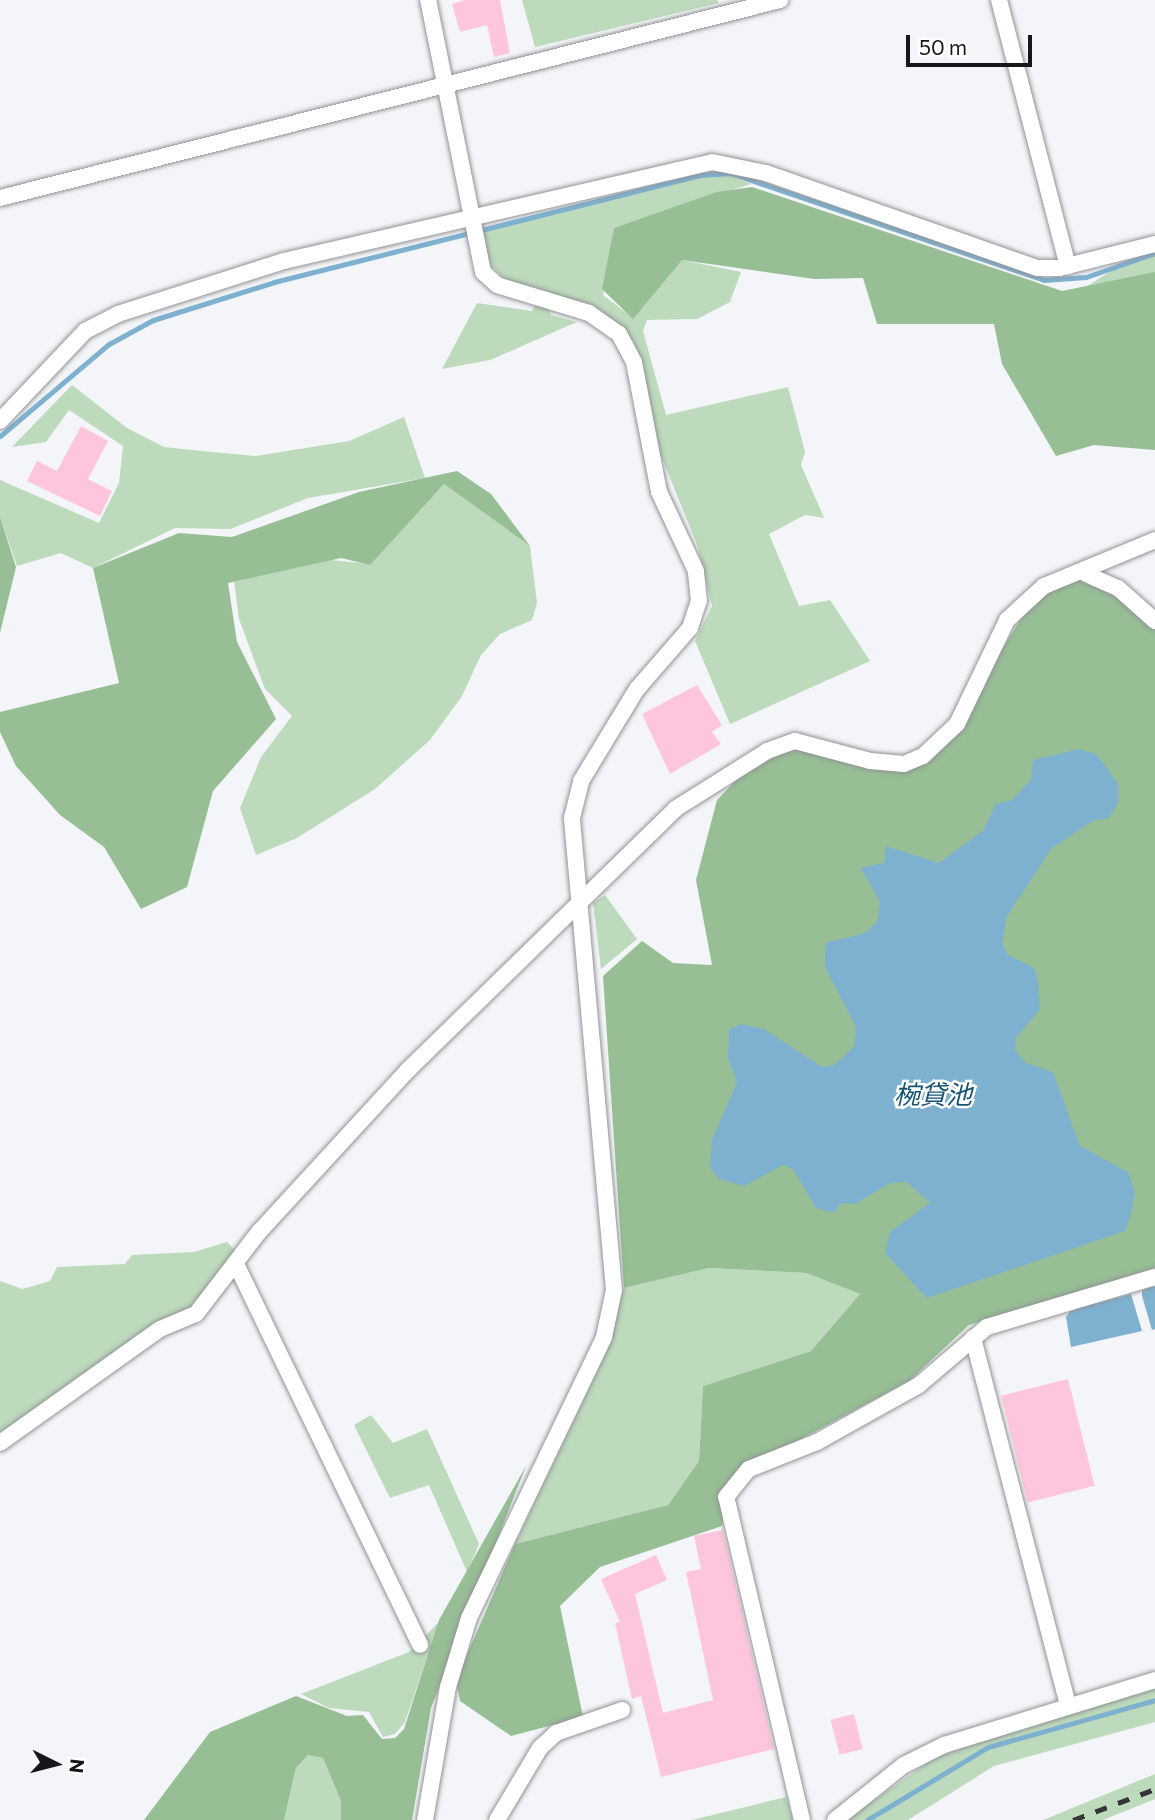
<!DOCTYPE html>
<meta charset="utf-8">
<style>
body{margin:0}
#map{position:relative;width:1155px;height:1820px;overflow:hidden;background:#f3f5f8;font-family:Commissioner,"Noto Sans JP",sans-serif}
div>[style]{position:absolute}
.green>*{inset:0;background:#bddabc}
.forest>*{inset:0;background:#97be95}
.water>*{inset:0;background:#7eb1d0}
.stream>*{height:5px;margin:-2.5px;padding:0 2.5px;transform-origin:2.5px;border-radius:2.5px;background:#7eb1d0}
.building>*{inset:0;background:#fec6dd;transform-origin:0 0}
.roads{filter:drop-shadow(0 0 2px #919395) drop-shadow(0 0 2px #919395)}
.minor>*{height:16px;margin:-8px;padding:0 8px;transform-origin:8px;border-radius:8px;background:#fff}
.rail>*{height:5px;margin-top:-2.5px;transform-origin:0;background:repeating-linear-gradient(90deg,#353637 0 12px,transparent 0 24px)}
span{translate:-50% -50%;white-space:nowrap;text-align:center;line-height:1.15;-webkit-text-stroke:5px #fff;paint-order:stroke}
.water-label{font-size:26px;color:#155474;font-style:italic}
.north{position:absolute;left:21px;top:1729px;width:70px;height:70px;-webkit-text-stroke:5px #fff;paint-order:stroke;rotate:96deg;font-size:19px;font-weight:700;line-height:28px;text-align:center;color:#161718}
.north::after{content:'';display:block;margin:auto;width:24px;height:32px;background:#161718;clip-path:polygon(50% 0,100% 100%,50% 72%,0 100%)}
.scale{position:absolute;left:906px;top:35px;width:126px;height:32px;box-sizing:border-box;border:4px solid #161718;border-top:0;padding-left:9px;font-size:21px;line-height:24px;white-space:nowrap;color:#161718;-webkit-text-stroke:5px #fff;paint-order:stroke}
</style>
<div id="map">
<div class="green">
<div style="clip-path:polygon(522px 0,717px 0,719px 3px,535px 47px)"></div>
<div style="clip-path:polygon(714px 170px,751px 184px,614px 228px,603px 295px,629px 315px,682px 260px,741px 272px,730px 302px,697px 319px,647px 320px,643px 331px,666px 415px,788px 387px,805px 452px,801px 465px,824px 518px,805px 515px,769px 534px,799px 606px,830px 600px,870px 661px,730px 724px,695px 641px,712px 606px,698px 547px,651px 431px,634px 341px,544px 300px,551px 315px,577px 322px,490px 360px,442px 369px,477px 303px,532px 311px,541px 292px,511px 285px,488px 262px,483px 230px)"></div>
<div style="clip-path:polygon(1155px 253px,1155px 274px,1080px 291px,1109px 272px)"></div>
<div style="clip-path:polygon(72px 385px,127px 428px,164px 447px,212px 452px,256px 456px,349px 441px,404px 417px,425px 478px,308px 498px,230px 529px,175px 528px,93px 568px,61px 553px,17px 566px,0 517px,0 480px,99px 523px,119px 483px,123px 446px,69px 410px,46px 442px,12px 447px)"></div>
<div style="clip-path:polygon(444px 484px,530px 546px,537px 603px,532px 620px,500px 634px,481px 655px,462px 696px,430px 740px,375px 789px,297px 838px,256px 855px,240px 808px,261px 757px,292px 716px,265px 689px,239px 619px,234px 581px,330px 560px,370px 564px)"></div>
<div style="clip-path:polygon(605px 895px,637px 939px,601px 969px,593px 903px)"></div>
<div style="clip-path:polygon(227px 1242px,235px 1250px,211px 1296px,0 1440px,0 1281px,23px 1289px,50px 1281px,57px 1267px,125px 1264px,132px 1255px,194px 1252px)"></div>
<div style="clip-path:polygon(709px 1268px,806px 1273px,860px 1294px,811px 1351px,703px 1386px,699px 1461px,668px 1505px,515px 1544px,599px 1367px,624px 1288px)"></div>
<div style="clip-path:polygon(371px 1415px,393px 1443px,427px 1429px,479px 1544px,467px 1572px,429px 1485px,390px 1498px,354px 1425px)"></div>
<div style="clip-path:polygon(439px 1622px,405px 1722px,395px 1734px,383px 1737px,369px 1712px,329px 1708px,301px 1694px,409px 1652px)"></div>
<div style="clip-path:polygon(1155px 1685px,1155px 1722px,994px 1766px,908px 1820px,846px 1820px,934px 1758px,1065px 1708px)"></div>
<div style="clip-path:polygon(308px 1755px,323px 1758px,341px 1801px,341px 1820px,284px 1820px,296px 1768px)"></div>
<div style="clip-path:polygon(1155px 1774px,1155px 1799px,1103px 1820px,1043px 1820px)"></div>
<div style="clip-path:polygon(786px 1797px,793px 1820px,692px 1820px)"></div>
</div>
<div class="forest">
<div style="clip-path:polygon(752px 187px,1062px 291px,1155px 272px,1155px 450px,1094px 445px,1056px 456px,1002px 364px,994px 324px,877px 324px,863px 278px,814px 279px,682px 260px,633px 319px,602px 289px,614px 228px,717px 192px)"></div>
<div style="clip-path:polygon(457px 471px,491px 494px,530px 546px,444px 484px,370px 565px,341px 558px,228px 583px,237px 642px,276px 719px,213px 791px,187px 887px,141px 909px,104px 847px,60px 815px,16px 766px,0 732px,0 712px,119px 683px,93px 568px,179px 533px,232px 537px,359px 492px)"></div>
<div style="clip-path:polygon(0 517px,16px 567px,0 633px)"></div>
<div style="clip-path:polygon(1086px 574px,1155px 618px,1155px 1268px,969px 1325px,909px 1381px,782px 1449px,726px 1497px,722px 1526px,600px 1567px,560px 1606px,583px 1717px,511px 1736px,460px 1701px,456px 1680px,515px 1544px,668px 1505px,699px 1461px,703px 1386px,811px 1351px,860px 1294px,806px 1273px,709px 1268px,624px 1288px,603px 976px,642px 941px,673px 963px,712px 965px,696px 880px,717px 800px,759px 756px,803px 748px,904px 764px,957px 724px,1037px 592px)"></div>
<div style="clip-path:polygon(526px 1466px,431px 1708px,412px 1820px,341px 1820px,341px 1801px,323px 1758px,308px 1755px,296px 1768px,284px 1820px,144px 1820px,210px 1732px,296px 1696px,347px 1716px,363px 1715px,382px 1739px,395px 1738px,404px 1729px,439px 1620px)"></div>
</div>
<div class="water">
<div style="clip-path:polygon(1079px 749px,1096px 754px,1106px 767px,1118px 784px,1118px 803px,1109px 818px,1094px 820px,1052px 848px,1007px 916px,1002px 943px,1008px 955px,1034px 968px,1038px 981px,1040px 1009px,1016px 1038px,1015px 1051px,1026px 1063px,1053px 1072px,1080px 1146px,1128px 1172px,1135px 1192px,1131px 1213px,1125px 1231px,927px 1298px,885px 1253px,890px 1232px,930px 1203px,907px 1182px,890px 1183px,855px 1204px,841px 1203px,834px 1213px,816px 1208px,793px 1169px,783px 1165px,744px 1186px,719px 1179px,710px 1168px,712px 1140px,737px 1082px,728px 1058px,729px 1030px,741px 1024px,764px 1029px,822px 1067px,834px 1065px,854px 1047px,856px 1027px,825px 967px,826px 943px,865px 933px,877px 922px,880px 902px,861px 868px,884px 863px,886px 846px,939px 863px,983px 831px,996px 804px,1012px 800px,1031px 780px,1033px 760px)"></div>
<div style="clip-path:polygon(1155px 1286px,1155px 1329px,1152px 1330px,1142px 1296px,1142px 1290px)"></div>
<div style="clip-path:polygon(1131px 1294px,1142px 1331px,1071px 1347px,1066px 1317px,1071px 1310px)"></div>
</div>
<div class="stream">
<div style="left:0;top:436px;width:143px;rotate:-40.2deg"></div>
<div style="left:109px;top:344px;width:50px;rotate:-28.6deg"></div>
<div style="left:153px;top:320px;width:127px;rotate:-17.4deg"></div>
<div style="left:274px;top:282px;width:440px;rotate:-14.1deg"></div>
<div style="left:701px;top:175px;width:29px;rotate:-4deg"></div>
<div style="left:730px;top:173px;width:332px;rotate:18.8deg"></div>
<div style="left:1044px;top:280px;width:42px;rotate:-4.1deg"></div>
<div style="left:1086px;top:277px;width:73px;rotate:-19.2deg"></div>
<div style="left:867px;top:1820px;width:141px;rotate:-31.1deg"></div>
<div style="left:988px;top:1747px;width:173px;rotate:-15.7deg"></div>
</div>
<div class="building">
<div style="clip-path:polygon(465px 0,500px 0,510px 53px,494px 57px,487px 25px,460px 32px,452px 4px)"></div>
<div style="clip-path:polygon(81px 426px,108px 441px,88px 479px,112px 491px,100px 516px,27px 481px,37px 461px,57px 471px)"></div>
<div style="clip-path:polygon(697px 685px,722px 725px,712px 732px,721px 744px,670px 774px,642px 714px)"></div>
<div style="left:1068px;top:1379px;width:110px;height:69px;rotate:76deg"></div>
<div style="clip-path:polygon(723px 1530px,774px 1749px,661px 1777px,641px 1696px,632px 1699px,615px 1623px,620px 1622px,601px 1579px,656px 1555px,667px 1580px,635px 1594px,663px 1713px,713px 1700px,686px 1572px,701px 1569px,694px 1536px)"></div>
<div style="left:854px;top:1714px;width:36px;height:24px;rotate:76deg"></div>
</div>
<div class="roads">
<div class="minor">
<div style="left:999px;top:0;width:275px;rotate:75.5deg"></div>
<div style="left:0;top:198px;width:805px;rotate:-14.24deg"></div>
<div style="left:0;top:421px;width:124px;rotate:-46.6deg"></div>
<div style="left:85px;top:331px;width:37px;rotate:-27deg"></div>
<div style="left:118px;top:314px;width:174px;rotate:-17.7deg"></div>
<div style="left:284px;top:261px;width:439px;rotate:-13deg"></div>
<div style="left:712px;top:162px;width:55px;rotate:11.5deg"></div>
<div style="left:766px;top:173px;width:288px;rotate:19.3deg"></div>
<div style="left:1038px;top:268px;width:21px"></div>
<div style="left:1059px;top:268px;width:99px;rotate:-14deg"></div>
<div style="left:1086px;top:574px;width:35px;rotate:24deg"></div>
<div style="left:1118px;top:588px;width:50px;rotate:41.7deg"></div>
<div style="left:236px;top:1264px;width:423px;rotate:64.2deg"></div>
<div style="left:973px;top:1338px;width:376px;rotate:75.5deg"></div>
<div style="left:0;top:1443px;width:196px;rotate:-35.5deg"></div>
<div style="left:160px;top:1329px;width:39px;rotate:-23deg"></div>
<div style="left:196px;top:1314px;width:103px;rotate:-52.5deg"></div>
<div style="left:259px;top:1232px;width:220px;rotate:-47.4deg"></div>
<div style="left:408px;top:1070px;width:373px;rotate:-44.3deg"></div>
<div style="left:675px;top:809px;width:109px;rotate:-32.2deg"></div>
<div style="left:767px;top:751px;width:30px;rotate:-20deg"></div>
<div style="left:795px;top:741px;width:78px;rotate:14.9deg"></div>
<div style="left:870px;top:761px;width:34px;rotate:5deg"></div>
<div style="left:904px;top:764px;width:21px;rotate:-23deg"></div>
<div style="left:923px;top:756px;width:47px;rotate:-43.3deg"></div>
<div style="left:957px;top:724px;width:115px;rotate:-64.3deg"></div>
<div style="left:1007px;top:620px;width:50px;rotate:-42.6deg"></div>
<div style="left:1044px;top:586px;width:120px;rotate:-22.5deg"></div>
<div style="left:425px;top:1820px;width:135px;rotate:-80.2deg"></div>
<div style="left:448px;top:1687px;width:72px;rotate:-73.1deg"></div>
<div style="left:469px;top:1618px;width:312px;rotate:-64.3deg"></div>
<div style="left:604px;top:1337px;width:48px;rotate:-78deg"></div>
<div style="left:614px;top:1290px;width:474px;rotate:-95.1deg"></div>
<div style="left:572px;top:818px;width:38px;rotate:-76deg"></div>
<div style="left:581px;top:781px;width:108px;rotate:-58.7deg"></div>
<div style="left:637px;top:689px;width:81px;rotate:-49deg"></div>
<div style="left:690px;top:628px;width:28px;rotate:-72deg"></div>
<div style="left:699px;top:601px;width:30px;rotate:-96deg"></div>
<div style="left:696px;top:571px;width:87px;rotate:-115.1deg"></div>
<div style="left:659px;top:492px;width:132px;rotate:-100.9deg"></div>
<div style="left:634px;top:362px;width:32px;rotate:-118deg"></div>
<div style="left:619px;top:334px;width:37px;rotate:-145deg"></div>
<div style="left:589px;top:313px;width:96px;rotate:-163.1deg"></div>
<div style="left:497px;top:285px;width:19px;rotate:-137deg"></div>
<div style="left:483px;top:272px;width:278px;rotate:-101.4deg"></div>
<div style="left:497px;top:1820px;width:84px;rotate:-59.2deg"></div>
<div style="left:540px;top:1748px;width:22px;rotate:-43deg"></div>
<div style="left:556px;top:1733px;width:70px;rotate:-19.2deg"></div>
<div style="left:802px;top:1820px;width:332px;rotate:-103.2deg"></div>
<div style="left:726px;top:1497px;width:36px;rotate:-51deg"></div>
<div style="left:749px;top:1469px;width:73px;rotate:-21.7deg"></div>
<div style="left:817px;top:1442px;width:117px;rotate:-29.2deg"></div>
<div style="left:919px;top:1385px;width:89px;rotate:-40.5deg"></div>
<div style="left:987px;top:1327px;width:175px;rotate:-16.6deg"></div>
<div style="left:835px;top:1820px;width:88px;rotate:-38.6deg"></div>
<div style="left:904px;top:1765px;width:45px;rotate:-26.6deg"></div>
<div style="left:944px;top:1745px;width:221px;rotate:-17.1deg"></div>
</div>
</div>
<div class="rail">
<div style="left:1073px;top:1820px;width:88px;rotate:-20.7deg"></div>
</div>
<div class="water-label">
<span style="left:933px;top:1094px">椀貸池</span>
</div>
<div class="north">N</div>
<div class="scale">50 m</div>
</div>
